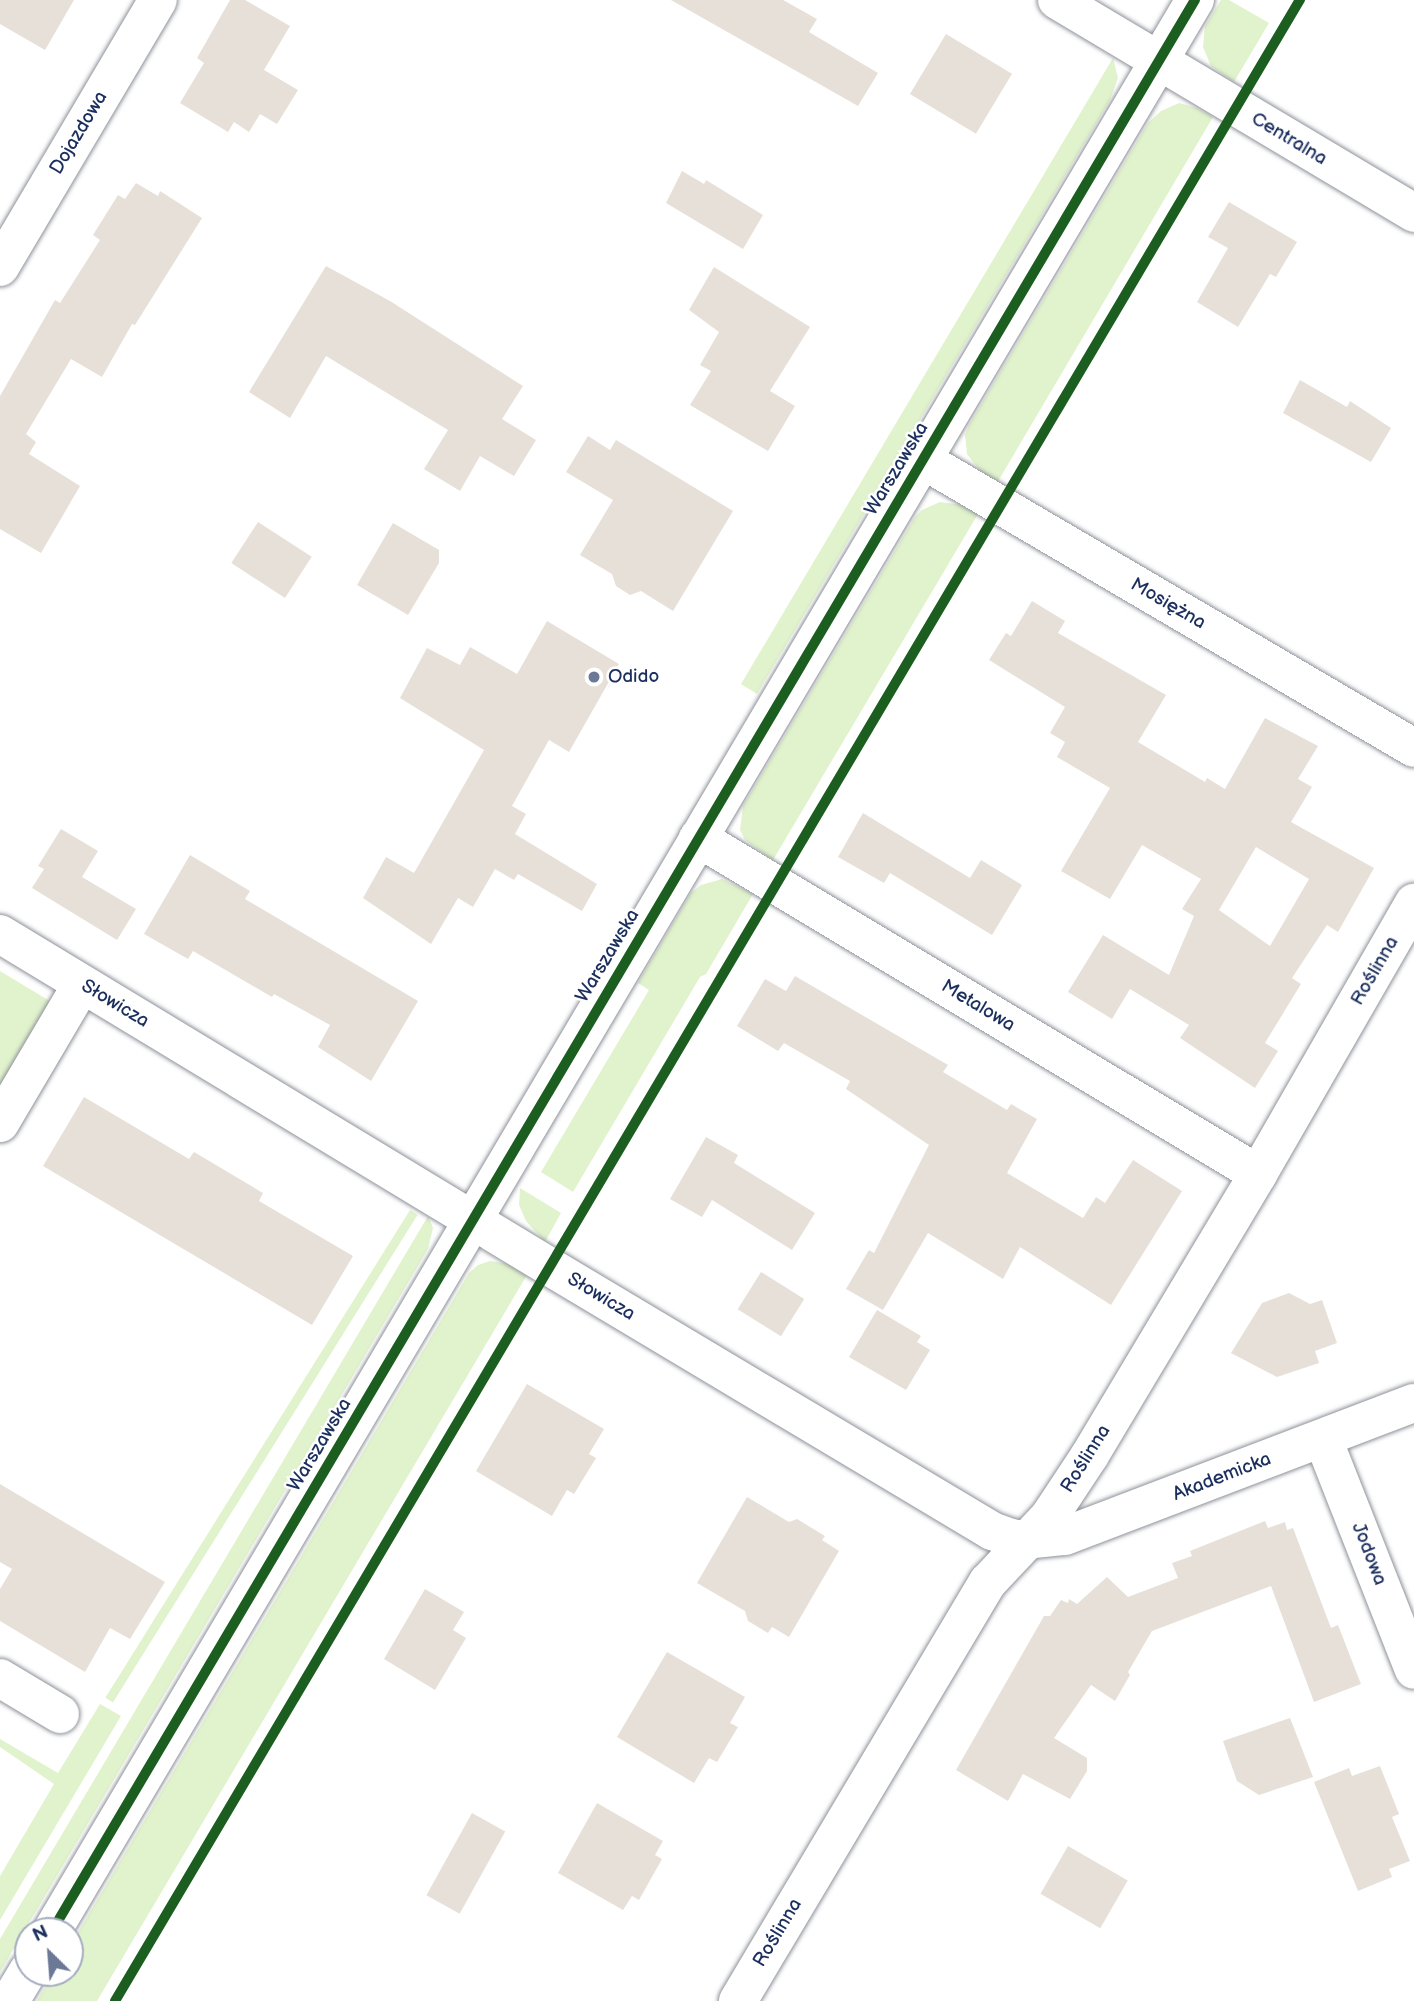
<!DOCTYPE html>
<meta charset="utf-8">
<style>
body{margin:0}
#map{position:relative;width:1414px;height:2001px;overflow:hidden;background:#fff;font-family:"Balsamiq Sans",sans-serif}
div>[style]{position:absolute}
.green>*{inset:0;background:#e1f3cc;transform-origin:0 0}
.building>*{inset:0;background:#e7e0d8;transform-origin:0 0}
.roads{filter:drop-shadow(0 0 2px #8e929a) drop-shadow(0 0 2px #8e929a)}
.minor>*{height:38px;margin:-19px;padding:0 19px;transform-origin:19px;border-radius:19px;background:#fff}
.cycleway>*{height:10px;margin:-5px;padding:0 5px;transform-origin:5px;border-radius:5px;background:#1b5e20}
.dots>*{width:19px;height:19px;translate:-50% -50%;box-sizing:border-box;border:4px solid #fff;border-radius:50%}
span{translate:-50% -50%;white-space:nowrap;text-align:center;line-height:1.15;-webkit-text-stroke:5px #fff;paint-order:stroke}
.street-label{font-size:19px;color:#1b2f5e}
.poi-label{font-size:19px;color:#1b2f5e}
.left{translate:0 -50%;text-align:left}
.north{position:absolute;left:14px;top:1917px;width:70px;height:70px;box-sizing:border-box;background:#fff;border:2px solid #a4acbf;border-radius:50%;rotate:335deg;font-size:19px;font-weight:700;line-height:28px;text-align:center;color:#1b2f5e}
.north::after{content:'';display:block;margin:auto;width:24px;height:32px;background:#6b7896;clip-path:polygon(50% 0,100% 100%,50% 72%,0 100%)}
</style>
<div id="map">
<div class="green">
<div style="clip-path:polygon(1221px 0,1229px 0,1269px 23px,1234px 82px,1211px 66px,1203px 47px,1205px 26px)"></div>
<div style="clip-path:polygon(1113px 58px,1118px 78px,1110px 100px,757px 694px,741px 684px)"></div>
<div style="clip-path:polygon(1179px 103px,1197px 108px,1213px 117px,997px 483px,981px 472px,967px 454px,965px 435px,969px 425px,1148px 123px,1161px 111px)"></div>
<div style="clip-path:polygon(940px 502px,962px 505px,978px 514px,773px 860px,745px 840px,740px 830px,743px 806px,915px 517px,922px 510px)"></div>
<div style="clip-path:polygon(722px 879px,753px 894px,706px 974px,700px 977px,573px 1192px,541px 1172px,649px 990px,638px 983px,691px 893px,701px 885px)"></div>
<div style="clip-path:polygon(0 971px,53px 1003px,0 1093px)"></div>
<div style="clip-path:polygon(520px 1188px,561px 1213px,545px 1242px,526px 1221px,519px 1205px)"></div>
<div style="left:410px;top:1210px;width:9px;height:575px;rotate:32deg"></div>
<div style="clip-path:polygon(428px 1216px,433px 1228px,428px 1249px,0 1972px,0 1939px)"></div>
<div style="clip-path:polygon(490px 1261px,509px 1264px,527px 1275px,97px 2001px,37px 2001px,54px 1973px,70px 1973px,70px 1946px,469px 1273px,478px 1265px)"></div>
<div style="clip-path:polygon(100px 1704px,121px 1716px,0 1920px,0 1876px,54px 1784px,0 1747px,0 1739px,58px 1773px)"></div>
</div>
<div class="building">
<div style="clip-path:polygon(0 0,74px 0,45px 50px,0 24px)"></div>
<div style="clip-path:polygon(230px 0,245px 0,290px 26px,264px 70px,298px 90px,277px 124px,260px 114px,249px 132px,234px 122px,228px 132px,180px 103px,204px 63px,197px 58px)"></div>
<div style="clip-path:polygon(671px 0,783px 0,817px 19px,809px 32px,878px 73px,858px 106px)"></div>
<div style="left:946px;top:34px;width:77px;height:70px;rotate:31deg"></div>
<div style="clip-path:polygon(682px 171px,704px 184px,706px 180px,763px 215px,743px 249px,666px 203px)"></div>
<div style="clip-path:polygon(136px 183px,158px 196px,160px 191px,202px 218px,135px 325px,132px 324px,102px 377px,71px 359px,26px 434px,36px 442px,29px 454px,80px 486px,41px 553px,0 529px,0 396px,55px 300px,60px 303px,100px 240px,93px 235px,118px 195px,125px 199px)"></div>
<div style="clip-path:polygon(1229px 202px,1297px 242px,1276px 277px,1270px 274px,1238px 327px,1197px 302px,1228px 248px,1208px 237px)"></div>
<div style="clip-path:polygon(326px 266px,390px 301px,523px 386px,502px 419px,536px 440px,514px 476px,480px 456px,460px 491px,424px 469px,448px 430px,326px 356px,290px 418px,249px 392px)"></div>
<div style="clip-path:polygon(714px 267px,810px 327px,770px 391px,795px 406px,768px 451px,690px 405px,711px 371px,700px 365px,719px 332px,689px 310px)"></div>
<div style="clip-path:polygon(1300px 380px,1347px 407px,1350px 401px,1391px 428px,1371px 462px,1283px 413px)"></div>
<div style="clip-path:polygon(588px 436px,610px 450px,616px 440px,733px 511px,673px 611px,641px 591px,630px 595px,616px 586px,612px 574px,580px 555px,613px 500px,566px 472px)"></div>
<div style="left:258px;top:522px;width:64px;height:49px;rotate:33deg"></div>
<div style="clip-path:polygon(393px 523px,439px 550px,439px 563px,408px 615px,357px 585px)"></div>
<div style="clip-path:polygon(evenodd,1032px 601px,1065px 621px,1058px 633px,1166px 695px,1138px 742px,1205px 782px,1207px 778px,1225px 789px,1265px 718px,1318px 746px,1298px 779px,1312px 787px,1291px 822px,1374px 868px,1338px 932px,1327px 925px,1292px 978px,1301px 984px,1265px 1043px,1278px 1051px,1255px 1088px,1180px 1038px,1189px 1025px,1130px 989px,1112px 1019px,1068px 992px,1103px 935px,1169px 975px,1194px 916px,1182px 909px,1201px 879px,1142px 845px,1110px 899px,1061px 871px,1110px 788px,1057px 757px,1065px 742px,1050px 733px,1065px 707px,989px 660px,1006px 633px,1011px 636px,1032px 601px,1256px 847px,1309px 879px,1270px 946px,1219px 910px,1256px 847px)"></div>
<div style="clip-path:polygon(547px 621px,619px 664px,569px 752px,549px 740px,512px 806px,526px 814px,515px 834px,597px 884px,582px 911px,518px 874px,514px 880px,495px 869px,473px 907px,458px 898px,431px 944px,363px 898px,386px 857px,414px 873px,484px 750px,400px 698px,427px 648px,460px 665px,470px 647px,517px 674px)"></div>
<div style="clip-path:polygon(863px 813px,970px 878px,981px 860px,1022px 885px,992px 935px,890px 873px,884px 883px,838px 857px)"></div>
<div style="clip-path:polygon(61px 829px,98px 851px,82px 877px,136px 909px,117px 940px,32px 888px,44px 869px,38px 866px)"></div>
<div style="clip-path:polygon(190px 855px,250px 891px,245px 899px,418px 1001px,371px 1081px,318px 1047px,330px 1025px,274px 994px,272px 997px,193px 951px,188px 959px,144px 934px)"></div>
<div style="clip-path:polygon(795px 976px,948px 1065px,943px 1072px,1007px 1110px,1011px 1104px,1037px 1119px,1007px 1173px,1083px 1218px,1096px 1197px,1105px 1203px,1133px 1160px,1182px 1191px,1111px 1305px,1020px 1247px,1003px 1279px,928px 1233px,883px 1310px,846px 1289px,869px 1250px,874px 1253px,929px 1145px,846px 1089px,850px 1081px,784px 1043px,778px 1051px,737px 1026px,765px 979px,786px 991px)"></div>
<div style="clip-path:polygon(84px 1097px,189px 1159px,194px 1152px,263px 1193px,259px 1201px,353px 1256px,312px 1325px,43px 1166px)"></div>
<div style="clip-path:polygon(706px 1137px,738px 1155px,734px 1163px,815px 1213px,792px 1250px,712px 1200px,702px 1217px,670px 1199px)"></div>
<div style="left:761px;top:1272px;width:51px;height:44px;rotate:32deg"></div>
<div style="clip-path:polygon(1289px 1293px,1310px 1304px,1322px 1300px,1337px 1343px,1315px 1351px,1319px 1363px,1277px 1377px,1231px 1353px,1262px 1303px)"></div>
<div style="clip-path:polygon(877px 1310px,921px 1336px,917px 1342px,930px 1350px,906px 1390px,849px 1357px)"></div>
<div style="clip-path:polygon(527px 1384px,604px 1429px,589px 1454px,596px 1458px,574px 1494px,567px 1490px,552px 1516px,476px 1471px)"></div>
<div style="clip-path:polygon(0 1484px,165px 1582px,130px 1639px,110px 1628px,85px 1672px,0 1621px,0 1589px,12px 1569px,0 1562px)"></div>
<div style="clip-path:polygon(747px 1497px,789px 1522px,797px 1519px,825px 1536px,822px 1540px,839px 1551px,789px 1637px,772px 1627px,768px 1633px,748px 1621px,745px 1611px,697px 1583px)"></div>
<div style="clip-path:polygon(1265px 1521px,1268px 1528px,1285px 1522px,1287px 1530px,1293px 1528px,1331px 1628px,1338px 1625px,1361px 1684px,1314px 1702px,1271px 1586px,1152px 1631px,1128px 1672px,1130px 1675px,1115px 1701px,1091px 1685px,1054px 1738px,1087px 1758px,1087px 1771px,1070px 1799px,1023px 1774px,1008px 1801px,956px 1770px,1044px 1616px,1050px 1616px,1061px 1600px,1068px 1603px,1069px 1599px,1077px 1604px,1107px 1577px,1128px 1597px,1178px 1578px,1172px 1563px,1192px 1556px,1190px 1551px)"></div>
<div style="clip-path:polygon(425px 1589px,464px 1612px,453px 1630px,466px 1638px,435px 1690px,384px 1659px)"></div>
<div style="clip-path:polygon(667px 1652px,745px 1697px,730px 1723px,738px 1727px,717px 1762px,709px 1758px,694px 1783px,617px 1737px)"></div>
<div style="clip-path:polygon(1290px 1718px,1313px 1777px,1259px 1795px,1237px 1781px,1223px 1741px)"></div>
<div style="clip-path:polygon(1380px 1766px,1399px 1814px,1392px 1817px,1410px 1861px,1389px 1869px,1392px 1877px,1358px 1891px,1314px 1782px,1349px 1768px,1352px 1776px)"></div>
<div style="clip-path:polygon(597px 1803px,663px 1841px,655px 1855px,662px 1859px,639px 1900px,632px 1896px,623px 1910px,558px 1873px)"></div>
<div style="left:472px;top:1813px;width:38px;height:94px;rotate:29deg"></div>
<div style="left:1068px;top:1846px;width:69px;height:55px;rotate:30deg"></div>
</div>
<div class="roads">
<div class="minor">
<div style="left:1057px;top:0;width:416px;rotate:30.8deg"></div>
<div style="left:0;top:267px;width:310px;rotate:-59.4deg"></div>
<div style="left:923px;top:460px;width:569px;rotate:30.39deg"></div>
<div style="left:698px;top:838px;width:653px;rotate:30.96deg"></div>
<div style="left:0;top:934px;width:643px;rotate:31.19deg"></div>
<div style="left:550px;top:1267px;width:515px;rotate:30.85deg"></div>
<div style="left:992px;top:1531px;width:20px;rotate:20deg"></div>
<div style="left:1011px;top:1538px;width:15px;rotate:8deg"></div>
<div style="left:1026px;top:1540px;width:39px;rotate:-6deg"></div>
<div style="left:1065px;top:1536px;width:373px;rotate:-20.9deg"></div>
<div style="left:0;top:1123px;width:161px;rotate:-59.5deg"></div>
<div style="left:1323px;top:1439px;width:248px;rotate:68.5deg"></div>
<div style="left:0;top:1678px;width:70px;rotate:31deg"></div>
<div style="left:52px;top:1931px;width:2244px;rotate:-59.38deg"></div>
<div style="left:10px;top:2001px;width:35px;rotate:-59deg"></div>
<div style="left:738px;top:2001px;width:488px;rotate:-59.2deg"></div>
<div style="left:988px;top:1582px;width:89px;rotate:-46.8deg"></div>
<div style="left:1049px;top:1517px;width:74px;rotate:-56.5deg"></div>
<div style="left:1090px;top:1455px;width:327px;rotate:-59.1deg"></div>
<div style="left:1258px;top:1174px;width:313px;rotate:-60.1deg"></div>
</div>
</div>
<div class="cycleway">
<div style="left:52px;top:1931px;width:2244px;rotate:-59.38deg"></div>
<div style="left:115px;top:2001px;width:2326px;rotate:-59.37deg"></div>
</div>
<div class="dots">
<div style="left:594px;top:677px;background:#6b7896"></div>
</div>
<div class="street-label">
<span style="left:79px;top:133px;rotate:-59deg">Dojazdowa</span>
<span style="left:1289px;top:139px;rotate:31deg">Centralna</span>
<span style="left:897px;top:469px;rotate:-59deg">Warszawska</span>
<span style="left:1168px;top:604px;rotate:30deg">Mosiężna</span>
<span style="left:608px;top:956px;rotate:-59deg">Warszawska</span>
<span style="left:1375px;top:971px;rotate:-60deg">Roślinna</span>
<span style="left:115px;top:1004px;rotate:31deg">Słowicza</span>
<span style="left:978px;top:1006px;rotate:31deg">Metalowa</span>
<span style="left:601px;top:1297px;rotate:31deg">Słowicza</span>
<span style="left:320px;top:1445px;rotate:-59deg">Warszawska</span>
<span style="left:1086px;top:1459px;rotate:-58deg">Roślinna</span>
<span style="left:1222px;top:1477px;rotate:-21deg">Akademicka</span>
<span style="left:1369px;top:1554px;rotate:69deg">Jodowa</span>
<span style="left:778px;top:1933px;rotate:-59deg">Roślinna</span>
</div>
<div class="poi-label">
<span class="left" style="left:608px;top:677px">Odido</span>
</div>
<div class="north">N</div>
</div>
